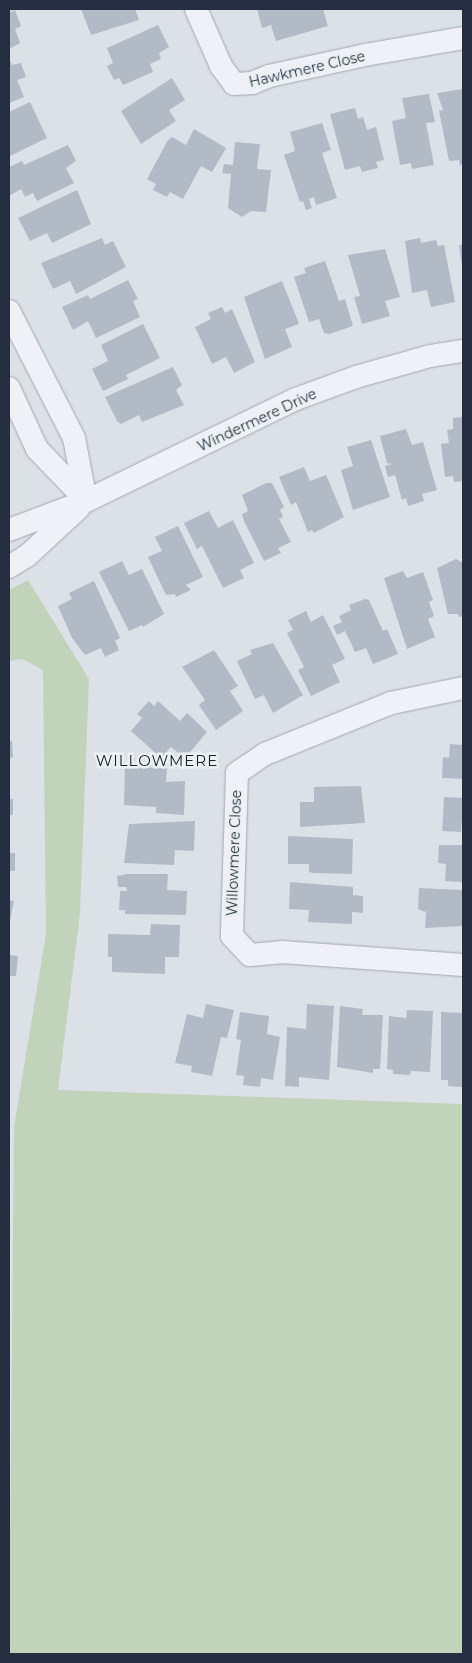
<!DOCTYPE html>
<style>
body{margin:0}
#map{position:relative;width:472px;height:1663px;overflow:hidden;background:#dce1e8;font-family:Montserrat,sans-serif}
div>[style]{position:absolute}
.green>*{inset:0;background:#c2d3bc}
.building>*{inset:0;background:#b2bac5;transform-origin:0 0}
.roads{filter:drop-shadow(0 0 1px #a1a8b2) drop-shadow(0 0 1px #a1a8b2)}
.minor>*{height:22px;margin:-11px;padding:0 11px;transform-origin:11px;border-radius:11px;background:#eff1f6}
span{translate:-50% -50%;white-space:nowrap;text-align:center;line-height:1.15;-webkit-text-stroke:5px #ebf0f5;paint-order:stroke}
.street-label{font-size:14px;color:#242e40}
.neighbourhood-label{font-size:15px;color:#172030;letter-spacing:1px}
.frame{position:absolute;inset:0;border:10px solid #242e40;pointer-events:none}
</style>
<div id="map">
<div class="green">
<div style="clip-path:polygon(28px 580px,89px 679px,80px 914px,58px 1090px,463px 1104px,463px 1654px,9px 1654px,14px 1127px,46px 934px,43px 670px,22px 659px,9px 661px,9px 590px)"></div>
</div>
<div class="building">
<div style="clip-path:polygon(81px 9px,135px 9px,139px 20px,91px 35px)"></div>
<div style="clip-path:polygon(257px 9px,323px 9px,328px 26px,276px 41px,271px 25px,262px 28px)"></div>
<div style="clip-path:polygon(15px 10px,21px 26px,15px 29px,20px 43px,9px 49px,9px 13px)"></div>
<div style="clip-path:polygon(158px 25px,169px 47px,159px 53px,161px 59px,150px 64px,153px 72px,123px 85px,119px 78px,114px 80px,107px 66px,113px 63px,107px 48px)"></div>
<div style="clip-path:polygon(9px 58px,12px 65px,21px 63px,26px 77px,17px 80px,24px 97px,9px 103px)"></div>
<div style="clip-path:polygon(172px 78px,185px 100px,169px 110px,176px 121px,141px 144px,121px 111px)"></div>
<div style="clip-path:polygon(463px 89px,463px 164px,460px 165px,459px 160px,449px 161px,439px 111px,443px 110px,437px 93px)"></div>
<div style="clip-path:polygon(429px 94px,435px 122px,426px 123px,434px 165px,412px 169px,411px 163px,400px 165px,392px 121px,406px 118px,402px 98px)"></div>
<div style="clip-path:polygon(30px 102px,47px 138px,10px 156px,9px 112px)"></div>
<div style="clip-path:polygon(355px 108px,358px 119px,363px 117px,367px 130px,376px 127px,384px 160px,376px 162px,378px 168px,362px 172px,360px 166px,345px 170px,330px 114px)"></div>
<div style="clip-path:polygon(322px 123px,331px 150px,322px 153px,337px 198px,316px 205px,314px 197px,309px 199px,312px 208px,306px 210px,303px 201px,300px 202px,284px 155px,295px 151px,290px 132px)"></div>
<div style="clip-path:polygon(194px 129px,226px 148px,212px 172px,201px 166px,183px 199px,170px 192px,167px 197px,153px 190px,156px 184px,147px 179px,168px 140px,172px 137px,186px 145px)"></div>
<div style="clip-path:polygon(235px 142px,260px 144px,257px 169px,271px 170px,266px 212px,251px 211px,242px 217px,228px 208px,231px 174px,222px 173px,224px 164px,233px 165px)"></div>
<div style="clip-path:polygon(68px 145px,76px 161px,66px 168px,74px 183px,37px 201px,33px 193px,25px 197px,21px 189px,9px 196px,9px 167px,22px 161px,24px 165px)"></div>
<div style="clip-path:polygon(77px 190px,91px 224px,52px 243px,47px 233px,30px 241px,18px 218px)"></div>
<div style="clip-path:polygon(102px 238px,105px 245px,113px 241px,126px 267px,76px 294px,70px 281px,53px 289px,41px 263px)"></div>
<div style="clip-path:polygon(420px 238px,421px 243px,436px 240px,438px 246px,444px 245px,455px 302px,431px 307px,427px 290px,412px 293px,405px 241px)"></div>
<div style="clip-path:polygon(459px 245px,463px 245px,463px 266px,462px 266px)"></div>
<div style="clip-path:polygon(385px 249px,400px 297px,385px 301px,390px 316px,362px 324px,354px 297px,360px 296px,348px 255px)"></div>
<div style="clip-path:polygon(325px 261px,339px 301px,345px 299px,353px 326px,329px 334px,324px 333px,319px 319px,309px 322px,294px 277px,306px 273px,304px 268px)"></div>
<div style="clip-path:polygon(128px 280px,138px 299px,133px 301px,140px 317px,96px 338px,88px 321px,73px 330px,62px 307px,88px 295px,90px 299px)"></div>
<div style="clip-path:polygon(282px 281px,299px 324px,285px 329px,292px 347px,265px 359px,244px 297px)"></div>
<div style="clip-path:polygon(222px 307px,225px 313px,232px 309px,255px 362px,234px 373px,226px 357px,212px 364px,195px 327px,211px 319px,208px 313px)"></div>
<div style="clip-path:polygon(143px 324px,160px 358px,126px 375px,128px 379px,103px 391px,92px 369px,108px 361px,101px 345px)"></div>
<div style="clip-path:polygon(173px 367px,182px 385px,176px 390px,184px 405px,142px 422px,139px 415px,121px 424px,117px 421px,105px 397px)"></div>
<div style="clip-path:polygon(463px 417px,463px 481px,454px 482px,453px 476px,445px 477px,441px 444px,449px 443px,447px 430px,453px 429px,453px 418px)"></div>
<div style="clip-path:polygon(406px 429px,412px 445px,423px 442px,437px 490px,422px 494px,424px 501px,408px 506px,406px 498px,402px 500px,395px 475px,388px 477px,385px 466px,392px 464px,387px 463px,380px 436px)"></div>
<div style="clip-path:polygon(371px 440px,390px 497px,353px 510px,341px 470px,353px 466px,347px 447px)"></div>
<div style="clip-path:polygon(304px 467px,310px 481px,326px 475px,344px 517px,314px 533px,312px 530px,308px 532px,296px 502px,291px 505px,279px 477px)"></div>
<div style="clip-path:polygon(266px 483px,272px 483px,284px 507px,280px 510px,283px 517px,279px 519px,291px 542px,278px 548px,281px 553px,264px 561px,244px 521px,242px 514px,248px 511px,242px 495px)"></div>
<div style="clip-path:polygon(209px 511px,218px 528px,233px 520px,254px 563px,240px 570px,244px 578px,223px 588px,202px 546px,197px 549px,184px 523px)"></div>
<div style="clip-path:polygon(178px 526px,203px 577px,186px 585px,191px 590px,176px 597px,175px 594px,166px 595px,148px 557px,162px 551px,155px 537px)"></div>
<div style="clip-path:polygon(456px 559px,463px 563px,463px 616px,459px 617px,458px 614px,448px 614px,437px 568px)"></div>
<div style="clip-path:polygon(122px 561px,129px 575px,142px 569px,164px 614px,143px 627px,142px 625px,129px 631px,99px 572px)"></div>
<div style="clip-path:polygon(403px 571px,407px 578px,423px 572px,433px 600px,429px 602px,434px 616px,428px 619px,435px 637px,407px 649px,384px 578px)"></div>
<div style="clip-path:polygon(94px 581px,120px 638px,115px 641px,119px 650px,105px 657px,101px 648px,85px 655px,72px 638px,58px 606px,72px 599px,69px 593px)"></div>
<div style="clip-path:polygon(365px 599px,369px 600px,383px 631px,387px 629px,398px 654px,373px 664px,366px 648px,355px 652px,345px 631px,337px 635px,333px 626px,342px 622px,339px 616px,351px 610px,349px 605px)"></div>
<div style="clip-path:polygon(306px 611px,311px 622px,323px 615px,345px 659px,332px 665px,340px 682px,311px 696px,298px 670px,304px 667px,287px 633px,293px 630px,288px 620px)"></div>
<div style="clip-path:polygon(273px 643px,303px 695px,273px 713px,264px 695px,255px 699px,237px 661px,252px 654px,250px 650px)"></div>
<div style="clip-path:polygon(214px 650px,238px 686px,230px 691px,243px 711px,216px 730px,199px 705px,205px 700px,182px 667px)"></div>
<div style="clip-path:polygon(149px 701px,154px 706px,158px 701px,180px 721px,187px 713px,207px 732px,185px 758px,171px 747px,161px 758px,131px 731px,142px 718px,137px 714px)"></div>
<div style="clip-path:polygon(9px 741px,12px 741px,13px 757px,9px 758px)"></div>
<div style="clip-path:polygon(450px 744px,463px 745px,463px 779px,442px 778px,443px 757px,449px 758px)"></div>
<div style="clip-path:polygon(125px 767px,167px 768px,166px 782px,185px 781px,184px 815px,156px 813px,156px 807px,124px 805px)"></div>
<div style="clip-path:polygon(361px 786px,365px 823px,300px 827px,300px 802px,314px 802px,314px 787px)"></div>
<div style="left:444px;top:797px;width:19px;height:34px;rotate:3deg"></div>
<div style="left:9px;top:799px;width:4px;height:16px"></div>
<div style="clip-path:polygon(195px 821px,194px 851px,175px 850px,174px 865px,124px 863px,129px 824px)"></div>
<div style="clip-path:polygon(288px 836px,353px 839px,352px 874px,314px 873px,309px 872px,309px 864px,288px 864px)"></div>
<div style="clip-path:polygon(439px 845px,463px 845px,463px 882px,445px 881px,446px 864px,438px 863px)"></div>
<div style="left:15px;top:853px;width:18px;height:6px;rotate:90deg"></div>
<div style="clip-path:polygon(127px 874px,168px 874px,167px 890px,187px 891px,186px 915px,125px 914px,125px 910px,119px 910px,120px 891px,127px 891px,126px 887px,118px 887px,117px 876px)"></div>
<div style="clip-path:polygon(290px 882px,353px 887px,353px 895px,363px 896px,363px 913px,352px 912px,352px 924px,308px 922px,309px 910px,289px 909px)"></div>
<div style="clip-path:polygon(419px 888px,463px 890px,463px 926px,425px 928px,426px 912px,418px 909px)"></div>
<div style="left:9px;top:900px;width:5px;height:37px;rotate:11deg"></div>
<div style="clip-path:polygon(151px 924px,180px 925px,179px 957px,165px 957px,165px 974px,112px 972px,112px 957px,108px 957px,108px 934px,150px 935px)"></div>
<div style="clip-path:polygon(9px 955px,18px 956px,16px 976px,9px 976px)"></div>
<div style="clip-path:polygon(206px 1004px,234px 1010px,227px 1038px,221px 1037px,212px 1076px,191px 1072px,192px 1066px,175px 1063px,187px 1014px,203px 1018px)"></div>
<div style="clip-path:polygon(307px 1004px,334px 1006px,329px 1080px,299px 1077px,299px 1087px,285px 1086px,287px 1027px,306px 1029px)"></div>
<div style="clip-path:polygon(340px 1006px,363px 1009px,362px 1015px,383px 1015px,380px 1069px,373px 1069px,373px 1073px,337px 1067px)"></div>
<div style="clip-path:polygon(407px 1010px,433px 1011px,430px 1072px,411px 1071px,410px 1075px,393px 1074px,393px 1070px,387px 1069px,389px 1016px,406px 1018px)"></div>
<div style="clip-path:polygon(240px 1012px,269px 1016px,267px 1034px,280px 1037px,273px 1080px,261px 1078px,260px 1087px,243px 1085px,244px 1076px,236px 1075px,241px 1040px,236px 1039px)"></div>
<div style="clip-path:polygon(441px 1012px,463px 1013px,463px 1087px,448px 1086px,448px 1080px,441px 1080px)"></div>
</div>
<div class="roads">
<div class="minor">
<div style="left:196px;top:9px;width:62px;rotate:66.3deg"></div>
<div style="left:221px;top:66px;width:22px;rotate:54deg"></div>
<div style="left:234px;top:84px;width:18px;rotate:-3deg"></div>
<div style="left:252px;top:83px;width:18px;rotate:-22deg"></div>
<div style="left:269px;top:76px;width:98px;rotate:-12.3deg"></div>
<div style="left:365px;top:55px;width:99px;rotate:-9.8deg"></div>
<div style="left:9px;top:311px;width:143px;rotate:62.9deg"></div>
<div style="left:74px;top:438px;width:64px;rotate:79.2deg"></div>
<div style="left:9px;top:388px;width:67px;rotate:65.3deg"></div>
<div style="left:37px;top:449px;width:71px;rotate:46.1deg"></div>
<div style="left:9px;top:530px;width:82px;rotate:-20.6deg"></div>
<div style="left:86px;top:501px;width:233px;rotate:-25.9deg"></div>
<div style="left:296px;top:399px;width:64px;rotate:-20.1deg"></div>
<div style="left:356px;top:377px;width:77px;rotate:-15.8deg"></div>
<div style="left:430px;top:356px;width:33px;rotate:-9deg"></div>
<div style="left:9px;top:567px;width:22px;rotate:-32deg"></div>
<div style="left:28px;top:555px;width:69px;rotate:-42.7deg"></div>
<div style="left:463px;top:688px;width:74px;rotate:168.2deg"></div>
<div style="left:391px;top:703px;width:136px;rotate:158deg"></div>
<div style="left:265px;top:754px;width:34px;rotate:146deg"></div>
<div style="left:237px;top:773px;width:163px;rotate:91.8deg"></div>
<div style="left:232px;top:936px;width:26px;rotate:47deg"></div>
<div style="left:250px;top:955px;width:32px;rotate:-5deg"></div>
<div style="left:282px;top:952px;width:181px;rotate:4.1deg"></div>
</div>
</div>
<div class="street-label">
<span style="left:307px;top:69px;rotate:-13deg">Hawkmere Close</span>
<span style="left:257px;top:420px;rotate:-25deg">Windermere Drive</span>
<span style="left:234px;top:853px;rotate:-88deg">Willowmere Close</span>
</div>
<div class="neighbourhood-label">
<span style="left:157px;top:761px">WILLOWMERE</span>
</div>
<div class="frame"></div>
</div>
